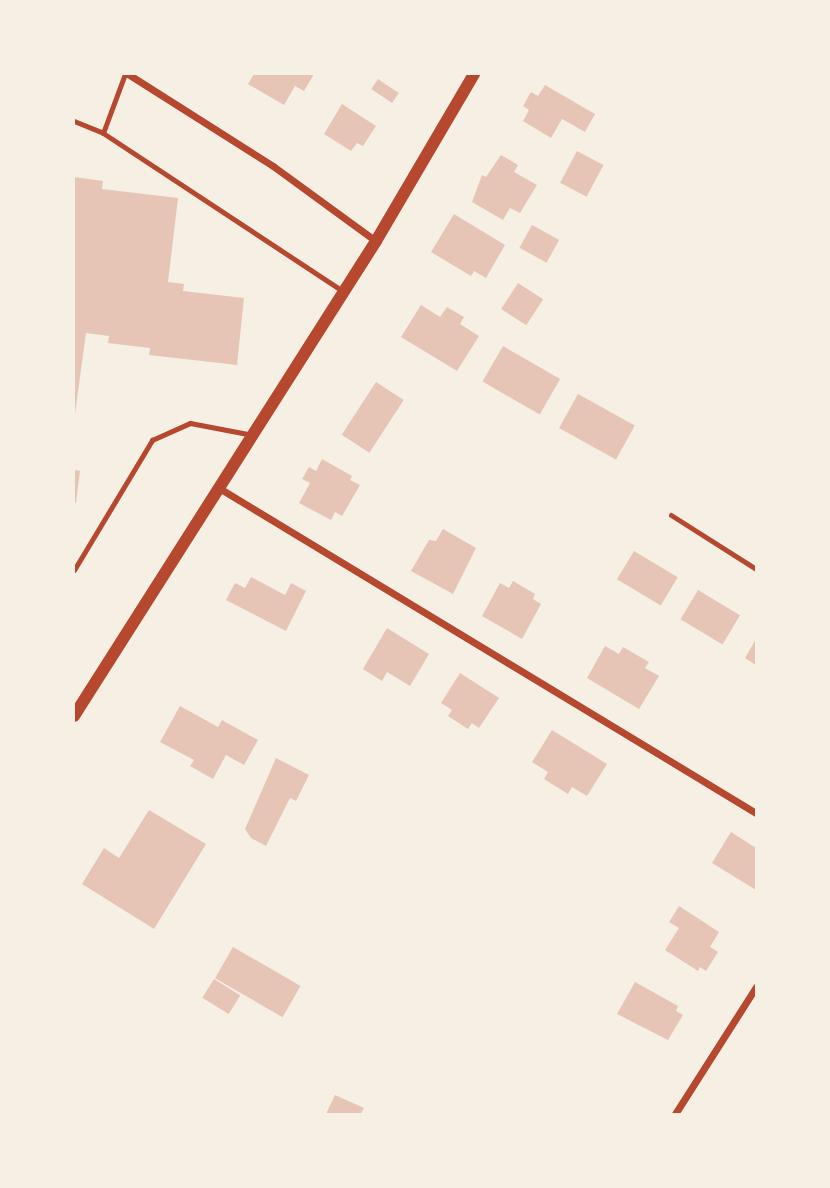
<!DOCTYPE html>
<style>
body{margin:0}
#map{position:relative;width:830px;height:1188px;overflow:hidden;background:#f6efe4;font-family:"DejaVu Sans",sans-serif}
div>[style]{position:absolute}
.building>*{inset:0;background:#e6c5b7;transform-origin:0 0}
.service>*{height:5px;margin:-2.5px;padding:0 2.5px;transform-origin:2.5px;border-radius:2.5px;background:#b5482f}
.minor>*{height:7px;margin:-3.5px;padding:0 3.5px;transform-origin:3.5px;border-radius:3.5px;background:#b5482f}
.tertiary>*{height:12px;margin:-6px;padding:0 6px;transform-origin:6px;border-radius:6px;background:#b5482f}
span{translate:-50% -50%;white-space:nowrap;text-align:center;line-height:1.15;-webkit-text-stroke:5px #f6efe4;paint-order:stroke}
.frame{position:absolute;inset:0;border:75px solid #f6efe4;pointer-events:none}
</style>
<div id="map">
<div class="building">
<div style="clip-path:polygon(254px 74px,314px 74px,304px 91px,295px 86px,284px 105px,248px 84px)"></div>
<div style="left:378px;top:79px;width:25px;height:12px;rotate:34deg"></div>
<div style="clip-path:polygon(545px 85px,595px 114px,585px 132px,562px 119px,551px 138px,523px 121px,529px 110px,523px 106px,531px 92px,538px 96px)"></div>
<div style="clip-path:polygon(342px 104px,376px 126px,363px 146px,357px 143px,351px 151px,324px 134px)"></div>
<div style="left:577px;top:151px;width:30px;height:36px;rotate:28deg"></div>
<div style="clip-path:polygon(501px 155px,518px 165px,514px 172px,537px 185px,520px 213px,510px 208px,503px 220px,472px 202px,482px 175px,486px 177px)"></div>
<div style="clip-path:polygon(74px 177px,103px 181px,102px 189px,178px 198px,168px 282px,184px 284px,183px 291px,244px 298px,237px 365px,149px 355px,150px 348px,108px 343px,109px 336px,86px 333px,74px 421px)"></div>
<div style="clip-path:polygon(454px 214px,505px 245px,486px 278px,474px 271px,471px 276px,431px 252px)"></div>
<div style="left:532px;top:225px;width:31px;height:26px;rotate:29deg"></div>
<div style="left:518px;top:283px;width:30px;height:31px;rotate:33deg"></div>
<div style="clip-path:polygon(421px 305px,440px 317px,447px 307px,464px 317px,460px 324px,479px 336px,457px 371px,401px 337px)"></div>
<div style="left:503px;top:346px;width:66px;height:41px;rotate:30deg"></div>
<div style="left:376px;top:382px;width:33px;height:63px;rotate:33deg"></div>
<div style="left:578px;top:394px;width:65px;height:39px;rotate:29deg"></div>
<div style="clip-path:polygon(322px 459px,352px 476px,350px 480px,360px 485px,342px 516px,335px 512px,331px 520px,299px 503px,310px 483px,302px 479px,309px 467px,316px 471px)"></div>
<div style="clip-path:polygon(74px 470px,80px 471px,76px 503px,74px 502px)"></div>
<div style="clip-path:polygon(443px 529px,476px 548px,453px 594px,411px 571px,429px 540px,436px 541px)"></div>
<div style="left:634px;top:551px;width:51px;height:33px;rotate:31deg"></div>
<div style="clip-path:polygon(251px 577px,285px 595px,291px 583px,306px 591px,286px 631px,226px 600px,235px 583px,245px 588px)"></div>
<div style="clip-path:polygon(513px 581px,535px 594px,533px 599px,541px 604px,522px 639px,482px 616px,500px 583px,509px 588px)"></div>
<div style="left:698px;top:590px;width:49px;height:34px;rotate:31deg"></div>
<div style="clip-path:polygon(387px 628px,429px 654px,410px 686px,387px 672px,382px 681px,363px 669px)"></div>
<div style="clip-path:polygon(756px 639px,756px 665px,745px 658px)"></div>
<div style="clip-path:polygon(605px 646px,619px 654px,623px 647px,649px 662px,645px 668px,659px 676px,639px 709px,587px 678px)"></div>
<div style="clip-path:polygon(460px 673px,499px 698px,479px 728px,472px 723px,468px 729px,448px 716px,452px 710px,441px 703px)"></div>
<div style="clip-path:polygon(180px 706px,218px 727px,222px 720px,258px 740px,244px 765px,226px 755px,213px 779px,190px 766px,194px 760px,160px 742px)"></div>
<div style="clip-path:polygon(552px 730px,607px 764px,587px 796px,572px 787px,568px 794px,544px 779px,548px 772px,532px 762px)"></div>
<div style="clip-path:polygon(276px 758px,309px 775px,296px 801px,290px 798px,266px 846px,251px 838px,245px 829px)"></div>
<div style="clip-path:polygon(149px 810px,206px 844px,154px 929px,82px 884px,104px 848px,119px 858px)"></div>
<div style="clip-path:polygon(731px 832px,756px 848px,756px 890px,712px 863px)"></div>
<div style="clip-path:polygon(679px 906px,719px 932px,710px 947px,718px 952px,706px 971px,700px 967px,698px 971px,665px 950px,679px 928px,669px 922px)"></div>
<div style="left:233px;top:947px;width:78px;height:36px;rotate:30deg"></div>
<div style="left:214px;top:979px;width:31px;height:22px;rotate:32deg"></div>
<div style="clip-path:polygon(635px 982px,678px 1006px,676px 1011px,683px 1015px,668px 1040px,617px 1014px)"></div>
<div style="clip-path:polygon(335px 1095px,364px 1108px,361px 1114px,326px 1114px)"></div>
</div>
<div class="service">
<div style="left:74px;top:121px;width:31px;rotate:22deg"></div>
<div style="left:103px;top:133px;width:289px;rotate:33.4deg"></div>
<div style="left:103px;top:133px;width:63px;rotate:-69.6deg"></div>
<div style="left:671px;top:515px;width:101px;rotate:32.4deg"></div>
<div style="left:74px;top:570px;width:152px;rotate:-59deg"></div>
<div style="left:152px;top:440px;width:42px;rotate:-24.1deg"></div>
<div style="left:190px;top:423px;width:64px;rotate:10.8deg"></div>
</div>
<div class="minor">
<div style="left:128px;top:74px;width:172px;rotate:32.4deg"></div>
<div style="left:273px;top:166px;width:127px;rotate:36.1deg"></div>
<div style="left:219px;top:488px;width:628px;rotate:31.18deg"></div>
<div style="left:675px;top:1114px;width:151px;rotate:-57.5deg"></div>
</div>
<div class="tertiary">
<div style="left:74px;top:716px;width:563px;rotate:-57.55deg"></div>
<div style="left:376px;top:241px;width:194px;rotate:-59.6deg"></div>
</div>
<div class="frame"></div>
</div>
